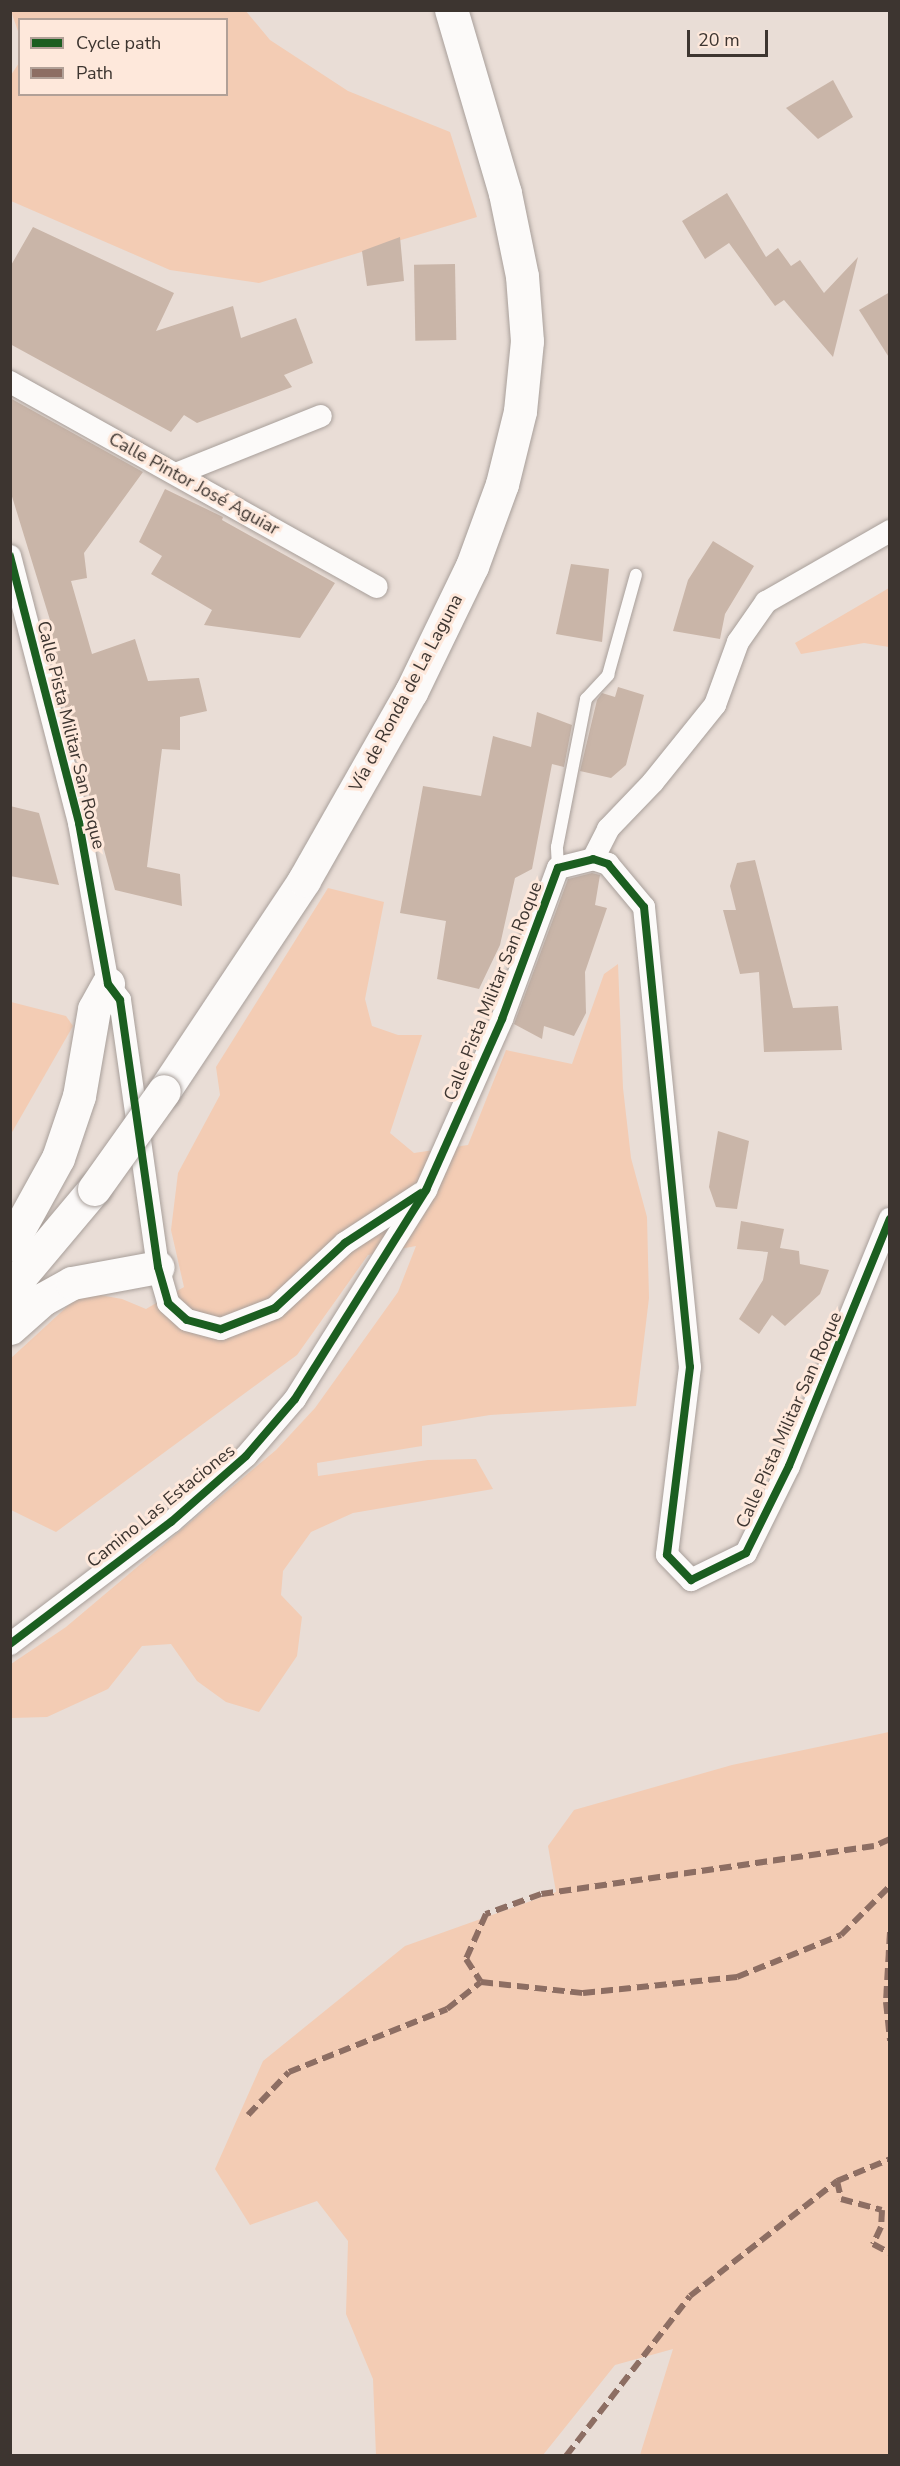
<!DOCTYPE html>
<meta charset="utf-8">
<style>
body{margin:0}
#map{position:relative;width:900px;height:2466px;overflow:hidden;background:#e9ddd6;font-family:"Nunito Sans",sans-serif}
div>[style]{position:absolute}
.green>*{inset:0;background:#f3ccb4}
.building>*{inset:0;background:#c9b5a8;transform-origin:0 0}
.roads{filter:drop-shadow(0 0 2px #a89f9a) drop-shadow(0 0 2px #a89f9a)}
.lane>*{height:12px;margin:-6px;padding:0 6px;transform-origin:6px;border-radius:6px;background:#fcfaf9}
.street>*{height:22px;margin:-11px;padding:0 11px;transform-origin:11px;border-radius:11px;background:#fcfaf9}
.primary>*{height:33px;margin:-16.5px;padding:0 16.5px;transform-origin:16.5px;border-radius:16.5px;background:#fcfaf9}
.bridges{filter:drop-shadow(0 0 2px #a89f9a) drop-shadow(0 0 2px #a89f9a)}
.primary-bridge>*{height:33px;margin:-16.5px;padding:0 16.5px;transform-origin:16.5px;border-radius:16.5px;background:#fcfaf9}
.quiet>*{height:6px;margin-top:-3px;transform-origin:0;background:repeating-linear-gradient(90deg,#8d6e63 0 12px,transparent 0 18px)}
.cycleway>*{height:8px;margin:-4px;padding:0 4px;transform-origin:4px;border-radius:4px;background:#1b5e20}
span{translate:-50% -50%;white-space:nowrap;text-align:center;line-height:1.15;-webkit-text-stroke:6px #fee8db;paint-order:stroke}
.street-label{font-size:18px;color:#3d3530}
.frame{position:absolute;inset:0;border:12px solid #3d3530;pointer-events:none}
.legend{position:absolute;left:18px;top:18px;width:210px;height:78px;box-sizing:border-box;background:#fee8db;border:2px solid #b1a097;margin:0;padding:8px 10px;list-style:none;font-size:18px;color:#3d3530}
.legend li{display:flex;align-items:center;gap:12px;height:30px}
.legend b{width:30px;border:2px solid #b1a097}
.scale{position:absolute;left:687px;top:30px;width:81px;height:27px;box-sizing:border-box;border:3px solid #3d3530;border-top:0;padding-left:8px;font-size:18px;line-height:21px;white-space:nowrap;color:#3d3530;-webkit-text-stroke:4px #fee8db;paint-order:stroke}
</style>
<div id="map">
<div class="green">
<div style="clip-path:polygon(245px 10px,270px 40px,348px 91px,450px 132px,477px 217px,259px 283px,170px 270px,11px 201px,11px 75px,19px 63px,20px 94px,226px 94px,226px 20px,20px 20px,19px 34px,11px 11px)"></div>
<div style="clip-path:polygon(889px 588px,889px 647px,864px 643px,801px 654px,795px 643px)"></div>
<div style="clip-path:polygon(328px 888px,384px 902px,365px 999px,372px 1026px,398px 1035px,422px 1035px,390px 1133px,414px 1153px,468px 1145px,506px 1050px,572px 1064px,604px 974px,618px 964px,623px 1088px,631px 1158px,647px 1217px,649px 1298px,636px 1406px,490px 1415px,422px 1426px,422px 1446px,317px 1463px,318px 1476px,428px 1460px,476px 1459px,493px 1489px,353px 1513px,311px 1532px,283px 1571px,281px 1595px,302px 1617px,297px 1656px,259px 1712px,226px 1702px,197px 1681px,171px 1644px,142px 1646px,108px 1689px,47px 1717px,11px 1718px,11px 1664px,66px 1627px,276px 1450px,315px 1408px,398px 1292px,416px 1246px,368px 1255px,297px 1355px,56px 1532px,11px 1510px,10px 1359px,83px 1292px,122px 1299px,146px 1309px,184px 1287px,171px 1230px,178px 1173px,220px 1095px,216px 1067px)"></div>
<div style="clip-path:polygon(11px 1002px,66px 1016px,73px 1026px,11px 1134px)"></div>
<div style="clip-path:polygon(889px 1732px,889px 2455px,640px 2455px,673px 2349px,615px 2365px,543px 2455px,376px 2455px,373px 2379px,346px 2314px,348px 2241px,317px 2201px,250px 2225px,215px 2169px,263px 2061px,405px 1946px,556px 1892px,548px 1846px,574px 1810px,732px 1765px)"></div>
</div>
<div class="building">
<div style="clip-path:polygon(833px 80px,853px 117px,818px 139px,786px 108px)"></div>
<div style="clip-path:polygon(727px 193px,766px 257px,778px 248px,791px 266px,800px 260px,824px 293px,858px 257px,833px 357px,784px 300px,775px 306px,729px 243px,705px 259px,682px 221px)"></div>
<div style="clip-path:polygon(33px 227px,174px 293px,156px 331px,233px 306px,241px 338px,296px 318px,313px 363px,284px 375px,292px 387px,197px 423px,184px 415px,171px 432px,10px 344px,10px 267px)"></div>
<div style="clip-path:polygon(400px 237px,404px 281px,367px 286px,362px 251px)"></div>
<div style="left:455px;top:264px;width:76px;height:41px;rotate:89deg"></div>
<div style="clip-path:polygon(890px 292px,890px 359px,859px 310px)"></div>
<div style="clip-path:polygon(10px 398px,143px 472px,84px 553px,87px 578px,71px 581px,92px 654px,135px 639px,148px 681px,199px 678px,207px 711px,180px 717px,180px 750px,162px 749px,147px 867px,180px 874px,182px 906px,115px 890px,42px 622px,50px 620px,10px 490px)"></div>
<div style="clip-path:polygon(165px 489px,223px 517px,222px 520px,335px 583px,300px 638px,204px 625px,212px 610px,151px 574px,162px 556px,139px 542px)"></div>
<div style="clip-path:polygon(713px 541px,754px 566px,725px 614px,720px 639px,673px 631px,688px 580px)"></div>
<div style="clip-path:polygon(571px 564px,609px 569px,602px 642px,556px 634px)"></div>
<div style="clip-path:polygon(618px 687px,644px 695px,626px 765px,611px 778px,580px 771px,597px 700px,602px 693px,615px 697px)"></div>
<div style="clip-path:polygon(537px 712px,572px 725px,564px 767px,552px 764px,532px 869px,515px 878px,500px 945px,479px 989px,437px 979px,446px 921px,400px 913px,423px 786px,481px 796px,493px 736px,531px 747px)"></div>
<div style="clip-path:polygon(10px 806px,39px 813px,59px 885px,10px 876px)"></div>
<div style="clip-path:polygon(755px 860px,793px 1008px,838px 1006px,842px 1050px,764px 1052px,759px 972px,740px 974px,723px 910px,736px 910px,730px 886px,737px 863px)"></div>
<div style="clip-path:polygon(592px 873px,600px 875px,595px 905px,607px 908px,585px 972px,586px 1013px,574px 1036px,544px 1026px,542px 1039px,514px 1024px,568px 879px)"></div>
<div style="clip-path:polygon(718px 1131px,749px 1141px,737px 1209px,716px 1207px,709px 1187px)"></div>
<div style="clip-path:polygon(741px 1221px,784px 1229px,780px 1248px,799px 1251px,800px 1264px,829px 1270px,820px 1294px,785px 1326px,772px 1315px,759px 1334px,739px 1319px,763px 1280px,768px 1252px,737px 1249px)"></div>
</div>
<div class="roads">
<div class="lane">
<div style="left:558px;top:868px;width:21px;rotate:-93deg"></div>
<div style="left:557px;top:847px;width:151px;rotate:-78.9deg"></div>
<div style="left:586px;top:699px;width:33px;rotate:-47deg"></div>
<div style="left:608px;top:675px;width:104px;rotate:-74.4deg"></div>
</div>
<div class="street">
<div style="left:10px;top:382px;width:420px;rotate:29.2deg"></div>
<div style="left:176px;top:474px;width:156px;rotate:-21.8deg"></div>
<div style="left:10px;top:556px;width:276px;rotate:75.5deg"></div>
<div style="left:79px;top:823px;width:164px;rotate:79.8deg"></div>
<div style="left:108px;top:984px;width:20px;rotate:53deg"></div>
<div style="left:120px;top:1000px;width:270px;rotate:81.9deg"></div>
<div style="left:158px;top:1267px;width:37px;rotate:74deg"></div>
<div style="left:168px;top:1303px;width:25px;rotate:42deg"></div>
<div style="left:187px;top:1320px;width:35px;rotate:15deg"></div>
<div style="left:221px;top:1329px;width:58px;rotate:-21.3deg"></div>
<div style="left:275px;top:1308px;width:96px;rotate:-42.9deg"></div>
<div style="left:345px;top:1243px;width:90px;rotate:-33.2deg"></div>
<div style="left:593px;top:859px;width:34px;rotate:-63deg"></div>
<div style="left:608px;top:829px;width:65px;rotate:-46.2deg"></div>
<div style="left:653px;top:782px;width:99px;rotate:-51.2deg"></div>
<div style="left:715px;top:705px;width:67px;rotate:-69.9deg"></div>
<div style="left:738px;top:642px;width:49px;rotate:-55deg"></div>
<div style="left:766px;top:602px;width:143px;rotate:-29.8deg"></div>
<div style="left:10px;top:1644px;width:202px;rotate:-37.2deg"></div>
<div style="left:171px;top:1522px;width:100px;rotate:-41.3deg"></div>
<div style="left:246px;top:1456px;width:75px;rotate:-49.3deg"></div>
<div style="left:295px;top:1399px;width:247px;rotate:-57.9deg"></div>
<div style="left:426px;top:1190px;width:187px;rotate:-66deg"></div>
<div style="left:502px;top:1019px;width:161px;rotate:-69.7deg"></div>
<div style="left:558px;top:868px;width:36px;rotate:-14deg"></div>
<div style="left:593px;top:859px;width:16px;rotate:18deg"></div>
<div style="left:608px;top:864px;width:56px;rotate:50.1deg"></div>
<div style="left:644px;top:907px;width:462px;rotate:84.3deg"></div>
<div style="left:690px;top:1367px;width:189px;rotate:97deg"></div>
<div style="left:667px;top:1555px;width:35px;rotate:46deg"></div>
<div style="left:691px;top:1580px;width:61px;rotate:-26.1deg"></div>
<div style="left:746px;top:1553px;width:97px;rotate:-63.7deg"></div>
<div style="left:789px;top:1466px;width:267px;rotate:-67.8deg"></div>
</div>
<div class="primary">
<div style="left:164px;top:1091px;width:253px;rotate:-56.4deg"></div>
<div style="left:304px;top:880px;width:216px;rotate:-60.4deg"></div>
<div style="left:411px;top:692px;width:140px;rotate:-64.2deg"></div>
<div style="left:472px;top:566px;width:87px;rotate:-69.9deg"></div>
<div style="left:502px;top:484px;width:75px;rotate:-76.1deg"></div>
<div style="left:520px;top:411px;width:70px;rotate:-84.3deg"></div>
<div style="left:527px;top:341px;width:65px;rotate:-94.4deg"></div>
<div style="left:522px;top:276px;width:85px;rotate:-101.6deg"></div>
<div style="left:505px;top:193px;width:191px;rotate:-106.4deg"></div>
<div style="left:10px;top:1245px;width:99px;rotate:-61.1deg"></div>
<div style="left:58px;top:1158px;width:65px;rotate:-71.3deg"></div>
<div style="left:79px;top:1096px;width:88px;rotate:-80.2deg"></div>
<div style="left:94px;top:1009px;width:29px;rotate:-61deg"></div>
<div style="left:10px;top:1289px;width:131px;rotate:-50deg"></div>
<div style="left:10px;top:1328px;width:44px;rotate:-41.3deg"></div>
<div style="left:43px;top:1299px;width:33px;rotate:-29deg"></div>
<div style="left:72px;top:1283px;width:87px;rotate:-10.5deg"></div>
</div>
</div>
<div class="bridges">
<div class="primary-bridge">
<div style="left:94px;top:1189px;width:120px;rotate:-54.5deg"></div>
</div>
</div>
<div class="quiet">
<div style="left:890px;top:1839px;width:17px;rotate:156deg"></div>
<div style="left:874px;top:1846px;width:336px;rotate:171.8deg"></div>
<div style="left:541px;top:1894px;width:59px;rotate:160deg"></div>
<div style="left:486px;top:1914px;width:49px;rotate:114deg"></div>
<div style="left:466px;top:1959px;width:27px;rotate:57deg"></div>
<div style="left:481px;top:1982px;width:103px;rotate:6.2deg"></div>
<div style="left:583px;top:1993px;width:155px;rotate:-5.9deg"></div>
<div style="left:737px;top:1977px;width:112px;rotate:-22deg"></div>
<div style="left:841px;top:1935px;width:69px;rotate:-45deg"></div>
<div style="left:890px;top:1932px;width:70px;rotate:93.3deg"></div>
<div style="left:886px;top:2002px;width:39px;rotate:84deg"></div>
<div style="left:248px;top:2115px;width:59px;rotate:-46.4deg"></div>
<div style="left:289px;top:2072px;width:170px;rotate:-21.7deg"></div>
<div style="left:447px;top:2009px;width:43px;rotate:-38.5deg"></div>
<div style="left:837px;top:2181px;width:18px;rotate:77deg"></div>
<div style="left:841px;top:2199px;width:42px;rotate:15deg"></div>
<div style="left:882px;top:2210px;width:17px;rotate:93deg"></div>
<div style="left:881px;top:2227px;width:19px;rotate:115deg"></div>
<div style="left:873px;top:2244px;width:19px;rotate:28deg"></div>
<div style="left:566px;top:2456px;width:202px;rotate:-52.2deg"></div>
<div style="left:690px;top:2296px;width:187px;rotate:-38deg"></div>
<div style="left:837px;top:2181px;width:57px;rotate:-22.5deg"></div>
</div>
<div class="cycleway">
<div style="left:10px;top:556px;width:276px;rotate:75.5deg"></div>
<div style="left:79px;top:823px;width:164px;rotate:79.8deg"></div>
<div style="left:108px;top:984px;width:20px;rotate:53deg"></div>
<div style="left:120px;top:1000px;width:270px;rotate:81.9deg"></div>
<div style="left:158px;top:1267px;width:37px;rotate:74deg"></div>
<div style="left:168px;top:1303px;width:25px;rotate:42deg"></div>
<div style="left:187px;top:1320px;width:35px;rotate:15deg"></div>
<div style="left:221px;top:1329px;width:58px;rotate:-21.3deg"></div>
<div style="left:275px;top:1308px;width:96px;rotate:-42.9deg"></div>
<div style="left:345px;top:1243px;width:91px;rotate:-33.3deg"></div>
<div style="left:10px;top:1644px;width:202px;rotate:-37.2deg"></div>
<div style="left:171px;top:1522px;width:100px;rotate:-41.3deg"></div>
<div style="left:246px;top:1456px;width:75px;rotate:-49.3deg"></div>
<div style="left:295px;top:1399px;width:247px;rotate:-57.9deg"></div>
<div style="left:426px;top:1190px;width:187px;rotate:-66deg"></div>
<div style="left:502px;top:1019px;width:161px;rotate:-69.7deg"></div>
<div style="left:558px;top:868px;width:36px;rotate:-14deg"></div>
<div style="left:593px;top:859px;width:16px;rotate:18deg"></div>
<div style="left:608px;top:864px;width:56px;rotate:50.1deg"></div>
<div style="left:644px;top:907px;width:462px;rotate:84.3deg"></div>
<div style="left:690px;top:1367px;width:189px;rotate:97deg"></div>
<div style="left:667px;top:1555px;width:35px;rotate:46deg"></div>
<div style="left:691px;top:1580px;width:61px;rotate:-26.1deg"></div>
<div style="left:746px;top:1553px;width:97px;rotate:-63.7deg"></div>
<div style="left:789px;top:1466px;width:267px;rotate:-67.8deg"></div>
</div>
<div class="street-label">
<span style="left:194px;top:484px;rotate:29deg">Calle Pintor José Aguiar</span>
<span style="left:406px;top:693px;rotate:-62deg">Vía de Ronda de La Laguna</span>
<span style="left:71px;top:735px;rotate:76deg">Calle Pista Militar San Roque</span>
<span style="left:493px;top:991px;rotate:-68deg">Calle Pista Militar San Roque</span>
<span style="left:789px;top:1420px;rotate:-66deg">Calle Pista Militar San Roque</span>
<span style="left:161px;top:1506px;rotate:-39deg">Camino Las Estaciones</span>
</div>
<div class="frame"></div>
<ul class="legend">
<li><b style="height:8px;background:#1b5e20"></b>Cycle path</li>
<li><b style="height:8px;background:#8d6e63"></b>Path</li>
</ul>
<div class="scale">20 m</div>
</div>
